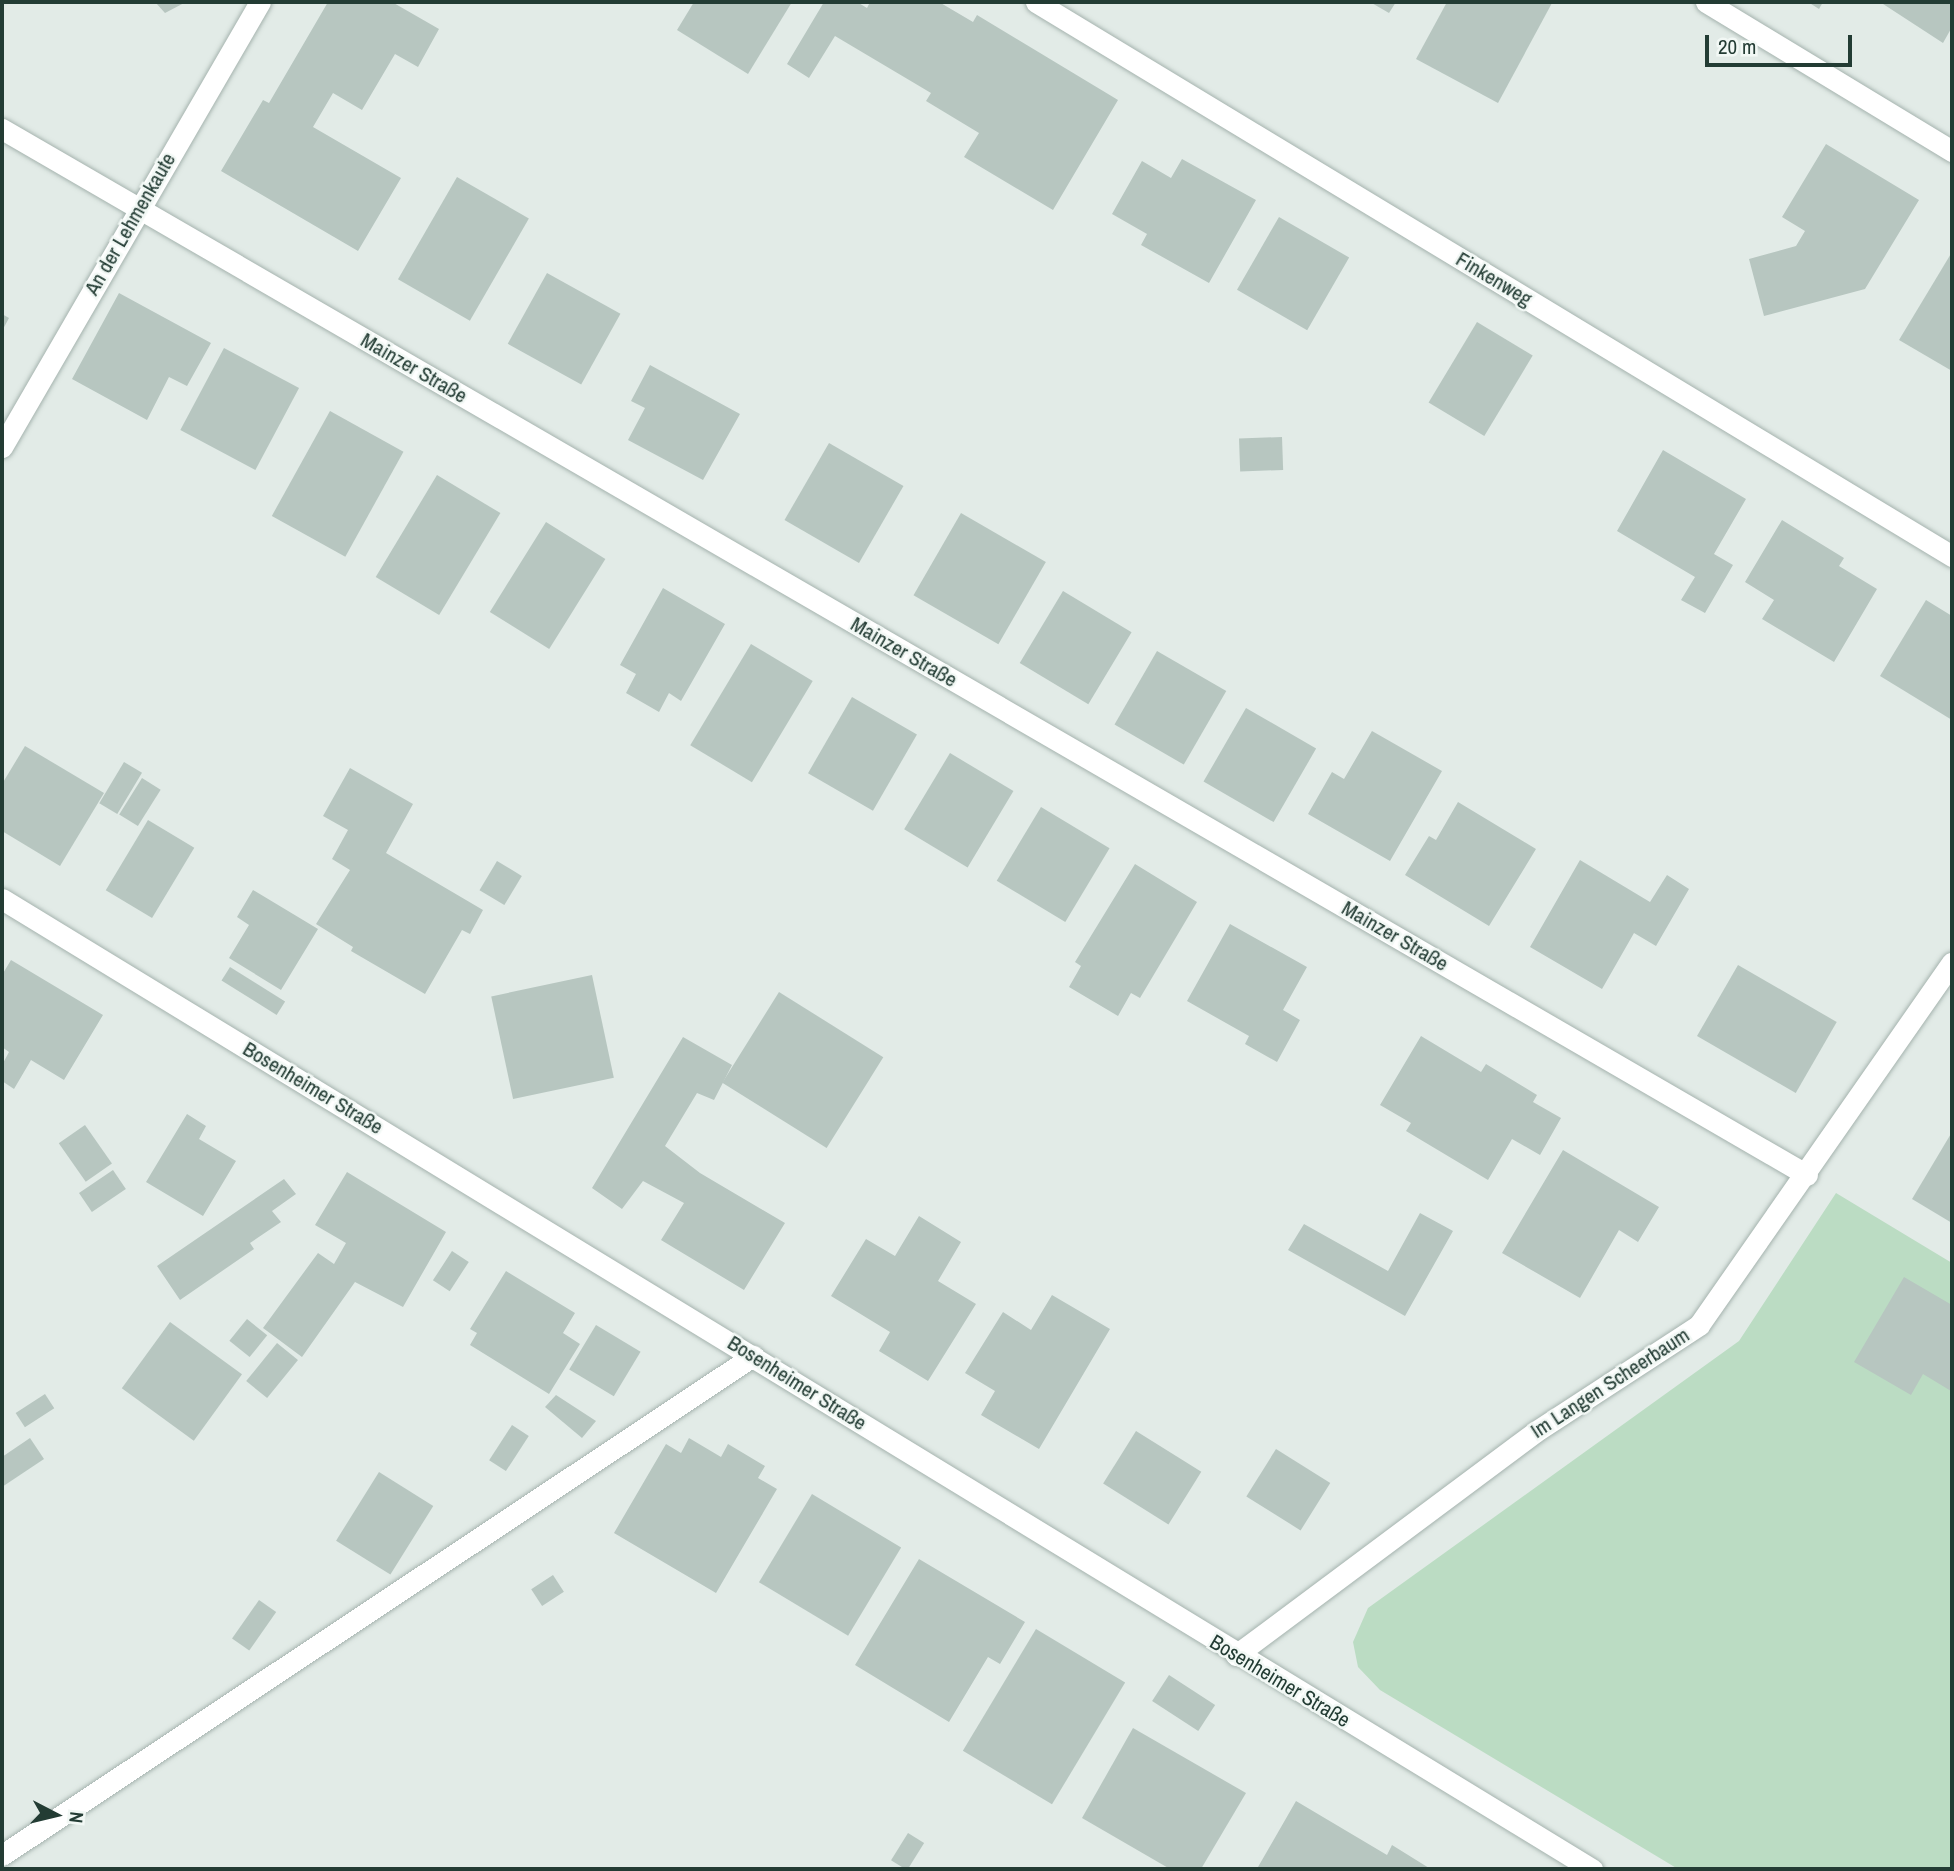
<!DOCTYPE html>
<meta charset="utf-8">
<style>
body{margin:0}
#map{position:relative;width:1954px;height:1871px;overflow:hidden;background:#e2ebe7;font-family:"Archivo Narrow",sans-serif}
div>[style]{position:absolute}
.green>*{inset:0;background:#bbdcc3}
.building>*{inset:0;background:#b7c6c0;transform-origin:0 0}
.roads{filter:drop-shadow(0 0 2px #a5b3ae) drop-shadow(0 0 2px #a5b3ae)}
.lane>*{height:21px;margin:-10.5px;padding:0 10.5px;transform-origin:10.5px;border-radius:10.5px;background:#fff}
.street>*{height:21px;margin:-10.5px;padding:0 10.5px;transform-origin:10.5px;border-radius:10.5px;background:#fff}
span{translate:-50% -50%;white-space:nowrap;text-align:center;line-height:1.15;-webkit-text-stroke:5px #f2f8f5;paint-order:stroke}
.street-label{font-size:21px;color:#233c34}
.frame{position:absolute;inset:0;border:4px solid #233c34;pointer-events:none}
.north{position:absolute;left:21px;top:1780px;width:70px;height:70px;-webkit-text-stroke:5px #f2f8f5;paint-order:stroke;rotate:97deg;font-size:19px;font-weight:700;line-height:28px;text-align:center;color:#233c34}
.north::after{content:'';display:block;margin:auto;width:24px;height:32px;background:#233c34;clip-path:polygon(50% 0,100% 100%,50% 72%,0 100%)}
.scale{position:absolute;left:1705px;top:35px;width:147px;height:32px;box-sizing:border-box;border:4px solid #233c34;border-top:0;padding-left:9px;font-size:21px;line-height:24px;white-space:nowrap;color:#233c34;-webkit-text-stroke:5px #f2f8f5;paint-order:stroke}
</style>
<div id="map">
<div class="green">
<div style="clip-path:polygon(1836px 1193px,1952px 1263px,1952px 1869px,1678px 1869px,1380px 1690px,1358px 1667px,1353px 1642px,1368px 1608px,1739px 1341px)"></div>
</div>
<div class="building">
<div style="clip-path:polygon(155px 2px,186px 2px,165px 13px)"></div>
<div style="clip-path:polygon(328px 2px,392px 2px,439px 29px,418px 67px,395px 54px,362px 110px,333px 93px,313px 127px,401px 178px,358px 251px,221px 171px,263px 100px,269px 103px)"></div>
<div style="clip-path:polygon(694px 2px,792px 2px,748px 74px,677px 30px)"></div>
<div style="clip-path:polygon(824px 2px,857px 2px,867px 8px,870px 2px,939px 2px,973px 22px,977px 15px,1118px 100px,1053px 210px,964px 157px,979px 133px,926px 101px,931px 93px,835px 36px,809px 78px,787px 64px)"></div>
<div style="clip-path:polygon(1370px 2px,1396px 2px,1389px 13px)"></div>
<div style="clip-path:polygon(1447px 2px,1552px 3px,1498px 103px,1416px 59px)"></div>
<div style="clip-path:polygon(1808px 2px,1823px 2px,1819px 9px)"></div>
<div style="clip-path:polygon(1880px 2px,1952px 2px,1952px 27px,1943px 43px)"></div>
<div style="clip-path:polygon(1826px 144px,1919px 200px,1865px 289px,1764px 316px,1749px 259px,1796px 246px,1805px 231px,1782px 217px)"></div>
<div style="clip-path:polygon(1182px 159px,1256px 200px,1209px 283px,1141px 245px,1147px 234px,1112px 214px,1142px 161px,1171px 178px)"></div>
<div style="left:457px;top:177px;width:83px;height:118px;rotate:30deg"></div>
<div style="left:1279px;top:217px;width:81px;height:84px;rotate:30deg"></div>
<div style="clip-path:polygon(1952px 252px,1952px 371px,1899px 340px)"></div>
<div style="left:547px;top:273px;width:84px;height:81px;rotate:29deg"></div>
<div style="clip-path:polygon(119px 293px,211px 343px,187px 386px,169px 377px,147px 420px,72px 379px)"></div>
<div style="clip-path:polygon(2px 314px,9px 318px,2px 331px)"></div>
<div style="left:1477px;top:322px;width:65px;height:94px;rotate:31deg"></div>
<div style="left:224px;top:348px;width:85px;height:93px;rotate:28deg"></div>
<div style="clip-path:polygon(650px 365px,740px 414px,703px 480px,628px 440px,645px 408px,631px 401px)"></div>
<div style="left:330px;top:411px;width:84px;height:120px;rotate:29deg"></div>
<div style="left:1282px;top:437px;width:33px;height:43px;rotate:88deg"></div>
<div style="left:829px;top:443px;width:86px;height:89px;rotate:30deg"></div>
<div style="clip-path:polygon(1663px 450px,1746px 499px,1714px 554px,1733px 565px,1705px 613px,1681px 600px,1695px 577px,1617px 531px)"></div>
<div style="left:437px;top:475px;width:74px;height:119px;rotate:31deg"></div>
<div style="left:961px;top:513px;width:98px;height:95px;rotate:30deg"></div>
<div style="clip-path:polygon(1782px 520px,1844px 558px,1839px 566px,1877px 589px,1834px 662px,1762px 619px,1774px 600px,1745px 582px)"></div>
<div style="left:546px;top:522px;width:70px;height:106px;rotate:32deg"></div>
<div style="clip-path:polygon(663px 588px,725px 624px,681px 701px,669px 693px,659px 712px,626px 693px,636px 674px,620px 665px)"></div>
<div style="left:1063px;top:591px;width:80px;height:84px;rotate:31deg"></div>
<div style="clip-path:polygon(1926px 600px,1952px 616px,1952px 720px,1880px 676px)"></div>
<div style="left:751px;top:644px;width:72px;height:118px;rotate:31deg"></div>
<div style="left:1157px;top:651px;width:80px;height:85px;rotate:30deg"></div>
<div style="left:852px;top:697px;width:75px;height:88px;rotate:30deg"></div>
<div style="left:1246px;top:708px;width:81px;height:85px;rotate:30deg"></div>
<div style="clip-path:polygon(1372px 731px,1442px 771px,1390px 861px,1308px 814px,1332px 772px,1344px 779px)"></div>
<div style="clip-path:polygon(25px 746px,104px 793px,60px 866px,2px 831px,2px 784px)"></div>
<div style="left:950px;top:753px;width:74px;height:89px;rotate:31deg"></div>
<div style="left:124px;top:762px;width:21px;height:48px;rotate:31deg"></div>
<div style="clip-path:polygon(350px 768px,413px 804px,386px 853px,483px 910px,470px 934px,462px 930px,425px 994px,351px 951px,353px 947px,316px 924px,350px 870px,332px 859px,348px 830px,323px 816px)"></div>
<div style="left:142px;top:778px;width:22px;height:43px;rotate:32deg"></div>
<div style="clip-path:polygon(1458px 802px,1536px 849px,1489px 926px,1405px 875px,1429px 836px,1436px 840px)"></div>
<div style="left:1041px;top:807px;width:80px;height:86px;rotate:31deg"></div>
<div style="left:148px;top:820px;width:54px;height:82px;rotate:31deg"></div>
<div style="clip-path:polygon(1580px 860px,1650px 902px,1667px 875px,1689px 889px,1656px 946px,1634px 933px,1602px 989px,1530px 947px)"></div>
<div style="left:497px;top:861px;width:29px;height:34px;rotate:31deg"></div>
<div style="clip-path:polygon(1135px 864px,1197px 902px,1140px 998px,1131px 993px,1118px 1016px,1069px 987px,1081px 966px,1075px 962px)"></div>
<div style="clip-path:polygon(253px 890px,318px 929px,281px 990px,229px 958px,249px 925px,237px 917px)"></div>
<div style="clip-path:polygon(1230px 924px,1307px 967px,1283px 1010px,1300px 1020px,1277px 1062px,1245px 1044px,1249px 1036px,1187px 1001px)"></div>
<div style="clip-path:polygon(11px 960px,103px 1015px,64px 1080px,31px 1060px,14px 1089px,2px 1081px,2px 1065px,9px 1052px,2px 1047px,2px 975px)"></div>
<div style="left:1738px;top:965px;width:114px;height:82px;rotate:30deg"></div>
<div style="left:230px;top:967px;width:65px;height:16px;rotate:32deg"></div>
<div style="left:592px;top:975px;width:105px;height:103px;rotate:78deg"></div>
<div style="left:779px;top:992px;width:123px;height:107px;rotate:32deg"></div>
<div style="clip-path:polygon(1421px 1036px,1481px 1072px,1486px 1064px,1537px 1095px,1533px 1102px,1561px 1118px,1540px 1155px,1512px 1139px,1488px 1180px,1406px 1131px,1411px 1123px,1380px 1105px)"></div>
<div style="clip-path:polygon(683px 1037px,732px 1065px,714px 1100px,697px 1093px,665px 1146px,700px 1173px,785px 1223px,744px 1290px,661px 1240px,684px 1203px,643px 1181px,622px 1209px,592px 1188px)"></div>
<div style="clip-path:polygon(187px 1114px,206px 1126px,199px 1139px,236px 1161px,203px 1216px,146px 1182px)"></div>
<div style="left:85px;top:1125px;width:47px;height:32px;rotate:55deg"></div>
<div style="clip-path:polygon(1952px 1132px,1952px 1223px,1912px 1199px)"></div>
<div style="clip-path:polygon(1563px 1150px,1659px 1207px,1638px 1242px,1619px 1230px,1580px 1298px,1502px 1253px)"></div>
<div style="left:113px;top:1170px;width:23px;height:41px;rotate:56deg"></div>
<div style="clip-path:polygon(347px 1172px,446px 1232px,403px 1307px,355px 1282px,302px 1357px,263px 1328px,318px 1253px,334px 1264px,346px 1243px,315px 1225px)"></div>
<div style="clip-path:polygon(284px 1179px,296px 1194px,272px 1211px,281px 1222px,250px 1243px,254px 1249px,180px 1300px,157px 1266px)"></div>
<div style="clip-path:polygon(1420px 1213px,1453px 1231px,1405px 1316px,1288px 1250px,1304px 1224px,1388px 1271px)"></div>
<div style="clip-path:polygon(919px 1216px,961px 1242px,938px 1281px,976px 1304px,928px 1381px,879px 1351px,890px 1332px,831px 1296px,866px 1239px,895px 1256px)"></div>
<div style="left:452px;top:1251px;width:20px;height:35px;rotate:33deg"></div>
<div style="clip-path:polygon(506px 1271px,575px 1313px,563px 1333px,580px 1344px,549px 1394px,470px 1345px,477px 1333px,470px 1329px)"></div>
<div style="clip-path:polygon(1904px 1277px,1952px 1305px,1951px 1391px,1923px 1374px,1911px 1395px,1854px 1362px)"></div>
<div style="clip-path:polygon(1052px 1295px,1110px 1329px,1039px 1449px,981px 1415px,995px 1391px,965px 1373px,1003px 1312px,1031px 1330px)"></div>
<div style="left:247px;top:1319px;width:26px;height:28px;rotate:39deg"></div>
<div style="left:170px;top:1322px;width:89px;height:82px;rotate:36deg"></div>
<div style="left:596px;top:1325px;width:52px;height:52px;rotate:31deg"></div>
<div style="left:277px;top:1343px;width:27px;height:49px;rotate:39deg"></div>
<div style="left:45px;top:1394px;width:17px;height:35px;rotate:57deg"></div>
<div style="clip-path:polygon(556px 1395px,596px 1421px,582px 1438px,545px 1407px)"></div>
<div style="left:512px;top:1425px;width:20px;height:42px;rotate:33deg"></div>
<div style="left:1136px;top:1431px;width:77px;height:62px;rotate:32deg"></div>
<div style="clip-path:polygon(30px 1438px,44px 1459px,2px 1487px,2px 1457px)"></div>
<div style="clip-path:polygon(689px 1438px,721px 1457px,728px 1444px,765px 1466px,758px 1478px,777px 1489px,716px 1593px,614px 1533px,666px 1444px,681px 1453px)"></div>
<div style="left:1276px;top:1449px;width:64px;height:56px;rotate:32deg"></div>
<div style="left:379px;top:1472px;width:64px;height:81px;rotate:32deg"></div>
<div style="left:812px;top:1494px;width:104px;height:103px;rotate:31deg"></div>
<div style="clip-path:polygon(919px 1559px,1025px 1622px,1000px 1664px,988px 1657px,949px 1722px,855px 1665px)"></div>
<div style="left:553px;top:1575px;width:20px;height:26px;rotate:57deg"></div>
<div style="left:259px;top:1600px;width:21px;height:47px;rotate:35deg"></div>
<div style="left:1036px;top:1629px;width:104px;height:142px;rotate:31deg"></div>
<div style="left:1169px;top:1675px;width:55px;height:31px;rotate:33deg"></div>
<div style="clip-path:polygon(1133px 1728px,1246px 1793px,1201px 1869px,1170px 1869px,1082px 1818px)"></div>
<div style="clip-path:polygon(1296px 1801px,1387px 1855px,1392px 1845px,1429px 1868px,1262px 1869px,1258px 1867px)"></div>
<div style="left:908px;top:1833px;width:19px;height:32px;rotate:32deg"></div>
</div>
<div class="roads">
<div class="lane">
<div style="left:2px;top:1855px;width:902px;rotate:-33.6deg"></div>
</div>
<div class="street">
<div style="left:1036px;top:2px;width:1071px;rotate:31.17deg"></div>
<div style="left:1706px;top:2px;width:288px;rotate:31.2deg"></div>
<div style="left:2px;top:129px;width:2086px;rotate:30.09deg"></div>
<div style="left:2px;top:447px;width:514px;rotate:-59.9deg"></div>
<div style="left:2px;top:899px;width:1863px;rotate:31.39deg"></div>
<div style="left:1236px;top:1655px;width:373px;rotate:-36.7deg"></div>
<div style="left:1535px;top:1432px;width:196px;rotate:-33.1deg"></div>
<div style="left:1699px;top:1325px;width:442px;rotate:-55.1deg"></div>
</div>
</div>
<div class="street-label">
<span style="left:130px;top:224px;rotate:-60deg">An der Lehmenkaute</span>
<span style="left:1494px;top:279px;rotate:31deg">Finkenweg</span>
<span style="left:414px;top:368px;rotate:30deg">Mainzer Straße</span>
<span style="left:904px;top:652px;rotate:30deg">Mainzer Straße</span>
<span style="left:1395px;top:936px;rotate:30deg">Mainzer Straße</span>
<span style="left:313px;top:1088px;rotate:31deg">Bosenheimer Straße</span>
<span style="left:797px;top:1383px;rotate:32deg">Bosenheimer Straße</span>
<span style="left:1610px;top:1383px;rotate:-33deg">Im Langen Scheerbaum</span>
<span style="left:1280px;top:1681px;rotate:31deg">Bosenheimer Straße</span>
</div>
<div class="frame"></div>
<div class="north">N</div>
<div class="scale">20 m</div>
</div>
